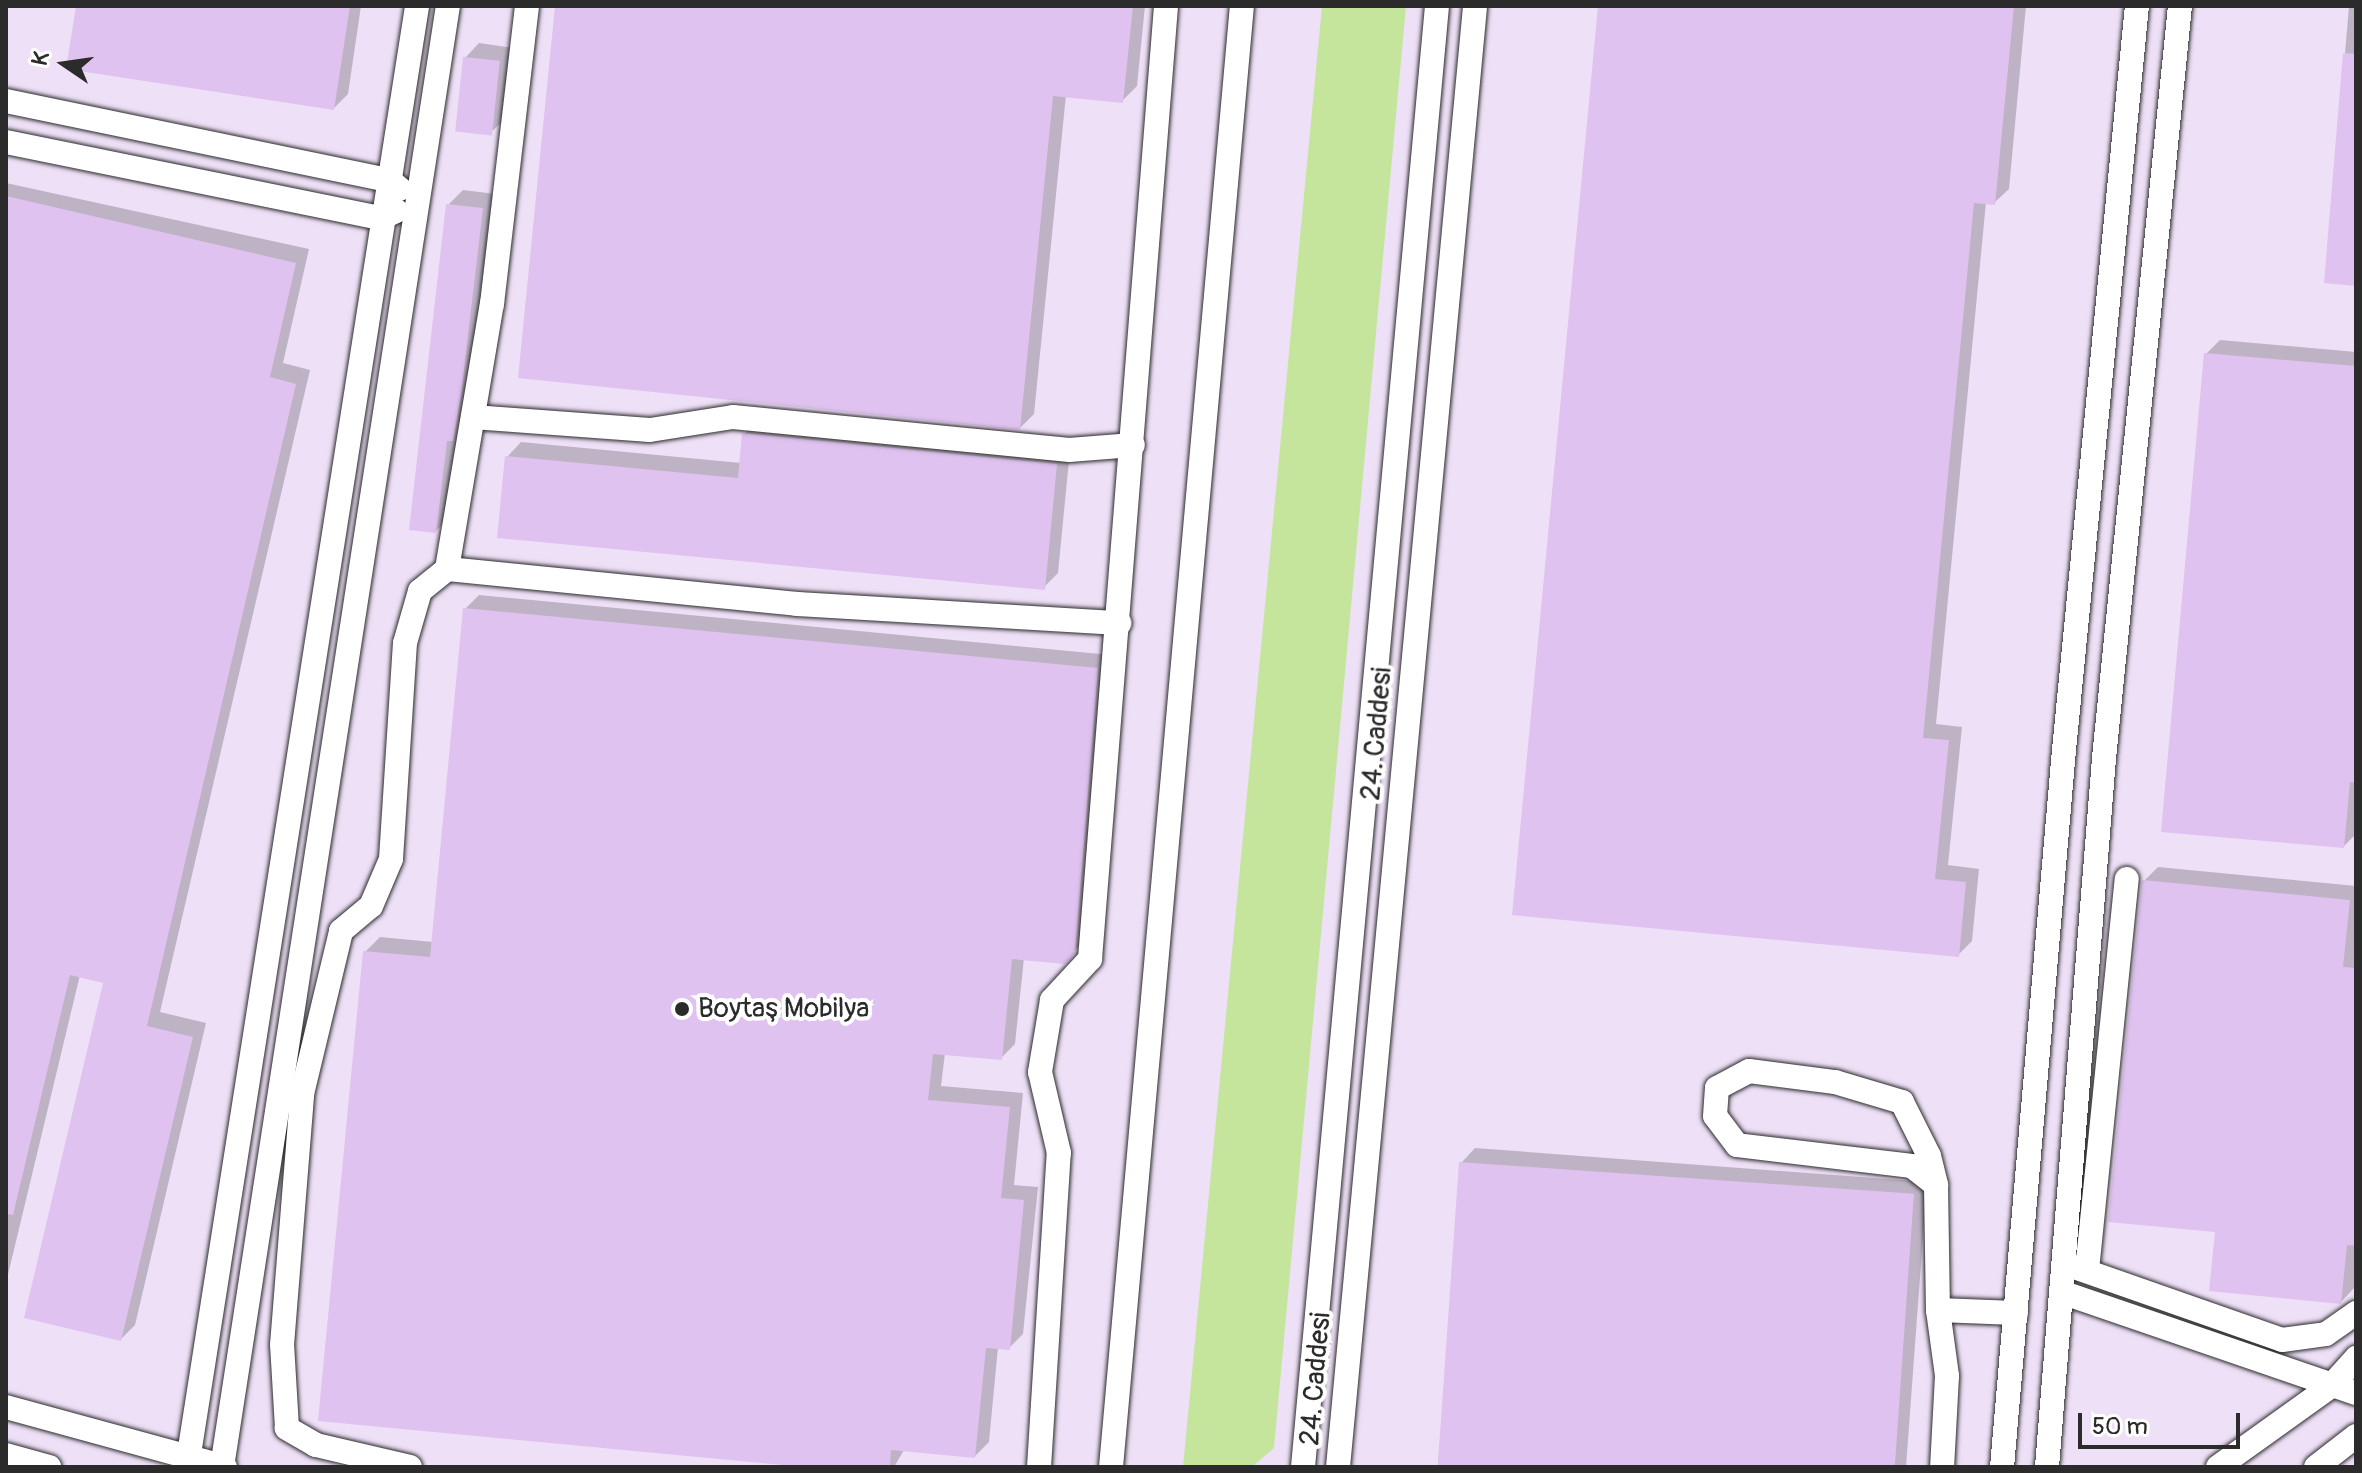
<!DOCTYPE html>
<meta charset="utf-8">
<style>
body{margin:0}
#map{position:relative;width:2362px;height:1473px;overflow:hidden;background:#f5edfa;font-family:Pangolin,sans-serif}
div>[style]{position:absolute}
.built>*{inset:0;background:#eee0f7;transform-origin:0 0}
.green>*{inset:0;background:#c5e59d}
.shadow>*{inset:0;background:#0003}
.building>*{inset:0;background:#dfc2ef;transform-origin:0 0}
.roads{filter:drop-shadow(0 0 2px #2b2b2b) drop-shadow(0 0 2px #2b2b2b)}
.minor>*{height:24px;margin:-12px;padding:0 12px;transform-origin:12px;border-radius:12px;background:#fff}
.dots>*{width:22px;height:22px;translate:-50% -50%;box-sizing:border-box;border:4px solid #fff;border-radius:50%}
span{translate:-50% -50%;white-space:nowrap;text-align:center;line-height:1.15;-webkit-text-stroke:8px #fff;paint-order:stroke}
.street-label{font-size:28px;color:#2b2b2b}
.poi-label{font-size:28px;color:#2b2b2b}
.left{translate:0 -50%;text-align:left}
.frame{position:absolute;inset:0;border:8px solid #2b2b2b;pointer-events:none}
.north{position:absolute;left:24px;top:24px;width:80px;height:80px;-webkit-text-stroke:6px #fff;paint-order:stroke;rotate:283deg;font-size:22px;font-weight:700;line-height:32px;text-align:center;color:#2b2b2b}
.north::after{content:'';display:block;margin:auto;width:28px;height:36px;background:#2b2b2b;clip-path:polygon(50% 0,100% 100%,50% 72%,0 100%)}
.scale{position:absolute;left:2078px;top:1413px;width:162px;height:36px;box-sizing:border-box;border:4px solid #2b2b2b;border-top:0;padding-left:10px;font-size:24px;line-height:28px;white-space:nowrap;color:#2b2b2b;-webkit-text-stroke:6px #fff;paint-order:stroke}
</style>
<div id="map">
<div class="built">
<div style="left:6px;top:6px;width:2350px;height:1461px"></div>
</div>
<div class="green">
<div style="clip-path:polygon(1322px 6px,1406px 6px,1274px 1448px,1252px 1467px,1183px 1467px)"></div>
</div>
<div class="shadow">
<div style="clip-path:polygon(78px 6px,361px 6px,348px 94px,334px 108px)"></div>
<div style="clip-path:polygon(557px 6px,1145px 6px,1137px 86px,1122px 101px,1066px 95px,1034px 414px,1020px 428px)"></div>
<div style="clip-path:polygon(1600px 6px,2026px 6px,2009px 189px,1994px 203px,1986px 202px,1936px 724px,1962px 727px,1948px 865px,1979px 869px,1972px 941px,1958px 955px)"></div>
<div style="clip-path:polygon(2349px 6px,2356px 6px,2356px 284px,2326px 281px)"></div>
<div style="clip-path:polygon(479px 43px,513px 48px,504px 120px,489px 134px,465px 58px)"></div>
<div style="clip-path:polygon(6px 183px,309px 249px,283px 363px,310px 370px,160px 1012px,206px 1023px,135px 1325px,121px 1339px,105px 981px,80px 975px,6px 1283px)"></div>
<div style="clip-path:polygon(463px 190px,496px 194px,450px 516px,436px 531px,448px 205px)"></div>
<div style="clip-path:polygon(2220px 340px,2356px 352px,2356px 834px,2344px 846px,2206px 354px)"></div>
<div style="clip-path:polygon(758px 420px,1070px 450px,1058px 573px,1044px 587px,507px 457px,521px 442px,741px 463px,744px 434px)"></div>
<div style="clip-path:polygon(479px 595px,1111px 655px,1089px 936px,1064px 962px,1024px 958px,1015px 1044px,1001px 1058px,945px 1053px,941px 1086px,1023px 1093px,1014px 1185px,1038px 1187px,1023px 1334px,1009px 1348px,998px 1347px,989px 1442px,975px 1456px,904px 1450px,894px 1467px,825px 1467px,365px 952px,380px 937px,433px 942px,465px 609px)"></div>
<div style="clip-path:polygon(2158px 867px,2356px 886px,2356px 1277px,2355px 1287px,2341px 1302px,2217px 1230px,2144px 881px)"></div>
<div style="clip-path:polygon(1475px 1148px,1927px 1182px,1906px 1467px,1438px 1467px,1461px 1163px)"></div>
</div>
<div class="building">
<div style="clip-path:polygon(76px 6px,350px 6px,334px 110px,66px 69px)"></div>
<div style="clip-path:polygon(555px 6px,1133px 6px,1123px 103px,1053px 96px,1020px 430px,518px 378px)"></div>
<div style="clip-path:polygon(1598px 6px,2014px 6px,1995px 205px,1974px 203px,1923px 738px,1949px 740px,1935px 879px,1966px 882px,1959px 957px,1512px 915px)"></div>
<div style="clip-path:polygon(2343px 53px,2356px 54px,2356px 286px,2324px 283px)"></div>
<div style="left:463px;top:57px;width:37px;height:75px;rotate:6deg"></div>
<div style="clip-path:polygon(6px 196px,296px 263px,270px 377px,296px 384px,147px 1026px,193px 1037px,121px 1341px,24px 1318px,103px 983px,70px 975px,13px 1215px,6px 1214px)"></div>
<div style="clip-path:polygon(446px 204px,483px 208px,461px 395px,453px 441px,447px 441px,436px 533px,409px 530px)"></div>
<div style="clip-path:polygon(2204px 353px,2356px 366px,2356px 783px,2350px 782px,2344px 848px,2161px 832px)"></div>
<div style="clip-path:polygon(742px 433px,1057px 464px,1045px 590px,497px 538px,505px 456px,738px 478px)"></div>
<div style="clip-path:polygon(463px 608px,1098px 668px,1075px 953px,1065px 964px,1012px 959px,1002px 1060px,933px 1054px,928px 1100px,1010px 1107px,1001px 1198px,1024px 1200px,1010px 1350px,986px 1348px,975px 1458px,891px 1450px,890px 1467px,803px 1467px,318px 1421px,363px 951px,430px 957px)"></div>
<div style="clip-path:polygon(2142px 880px,2350px 900px,2343px 967px,2356px 968px,2356px 1246px,2347px 1245px,2341px 1304px,2209px 1291px,2215px 1232px,2108px 1222px)"></div>
<div style="left:1459px;top:1162px;width:456px;height:306px;rotate:4deg"></div>
</div>
<div class="roads">
<div class="minor">
<div style="left:6px;top:101px;width:391px;rotate:11.7deg"></div>
<div style="left:389px;top:180px;width:14px;rotate:39deg"></div>
<div style="left:6px;top:142px;width:383px;rotate:11.5deg"></div>
<div style="left:381px;top:218px;width:17px;rotate:-25deg"></div>
<div style="left:473px;top:417px;width:177px;rotate:4.2deg"></div>
<div style="left:650px;top:430px;width:84px;rotate:-8.9deg"></div>
<div style="left:733px;top:417px;width:338px;rotate:5.6deg"></div>
<div style="left:1069px;top:450px;width:64px;rotate:-4.5deg"></div>
<div style="left:447px;top:569px;width:352px;rotate:5.7deg"></div>
<div style="left:797px;top:604px;width:323px;rotate:3.4deg"></div>
<div style="left:1936px;top:1185px;width:31px;rotate:-142deg"></div>
<div style="left:1912px;top:1166px;width:176px;rotate:-173.2deg"></div>
<div style="left:1737px;top:1145px;width:36px;rotate:-127deg"></div>
<div style="left:1715px;top:1116px;width:28px;rotate:-86deg"></div>
<div style="left:1717px;top:1088px;width:36px;rotate:-28deg"></div>
<div style="left:1749px;top:1071px;width:87px;rotate:7.3deg"></div>
<div style="left:1835px;top:1082px;width:70px;rotate:16.6deg"></div>
<div style="left:1902px;top:1102px;width:60px;rotate:63.4deg"></div>
<div style="left:1929px;top:1156px;width:30px;rotate:76deg"></div>
<div style="left:1936px;top:1185px;width:125px;rotate:89.1deg"></div>
<div style="left:1938px;top:1310px;width:67px;rotate:82.2deg"></div>
<div style="left:1947px;top:1376px;width:91px;rotate:93.1deg"></div>
<div style="left:2074px;top:1267px;width:220px;rotate:19.3deg"></div>
<div style="left:2282px;top:1340px;width:44px;rotate:-7.8deg"></div>
<div style="left:2326px;top:1334px;width:37px;rotate:-35deg"></div>
<div style="left:2087px;top:1270px;width:393px;rotate:-84.2deg"></div>
<div style="left:2061px;top:1292px;width:312px;rotate:18.9deg"></div>
<div style="left:1938px;top:1310px;width:78px;rotate:2.2deg"></div>
<div style="left:6px;top:1407px;width:227px;rotate:15.3deg"></div>
<div style="left:6px;top:1455px;width:45px;rotate:15.6deg"></div>
<div style="left:187px;top:1467px;width:1479px;rotate:-81.05deg"></div>
<div style="left:222px;top:1467px;width:1478px;rotate:-81.21deg"></div>
<div style="left:410px;top:1467px;width:97px;rotate:-166.8deg"></div>
<div style="left:316px;top:1445px;width:34px;rotate:-150deg"></div>
<div style="left:287px;top:1428px;width:83px;rotate:-93.4deg"></div>
<div style="left:282px;top:1345px;width:252px;rotate:-85.4deg"></div>
<div style="left:302px;top:1094px;width:168px;rotate:-76.5deg"></div>
<div style="left:341px;top:931px;width:39px;rotate:-40deg"></div>
<div style="left:371px;top:906px;width:51px;rotate:-66.9deg"></div>
<div style="left:391px;top:859px;width:216px;rotate:-86.3deg"></div>
<div style="left:405px;top:643px;width:54px;rotate:-73.9deg"></div>
<div style="left:420px;top:591px;width:35px;rotate:-39deg"></div>
<div style="left:447px;top:569px;width:269px;rotate:-80.4deg"></div>
<div style="left:492px;top:304px;width:300px;rotate:-83.3deg"></div>
<div style="left:1039px;top:1467px;width:315px;rotate:-86.4deg"></div>
<div style="left:1059px;top:1153px;width:83px;rotate:-103.2deg"></div>
<div style="left:1040px;top:1072px;width:73px;rotate:-80.5deg"></div>
<div style="left:1052px;top:1000px;width:56px;rotate:-47.2deg"></div>
<div style="left:1090px;top:959px;width:956px;rotate:-85.44deg"></div>
<div style="left:1111px;top:1467px;width:1467px;rotate:-84.88deg"></div>
<div style="left:1303px;top:1467px;width:1467px;rotate:-84.76deg"></div>
<div style="left:1338px;top:1467px;width:1467px;rotate:-84.64deg"></div>
<div style="left:2002px;top:1467px;width:720px;rotate:-85.06deg"></div>
<div style="left:2064px;top:750px;width:748px;rotate:-84.4deg"></div>
<div style="left:2047px;top:1467px;width:711px;rotate:-85.4deg"></div>
<div style="left:2104px;top:758px;width:756px;rotate:-84.23deg"></div>
<div style="left:2218px;top:1467px;width:139px;rotate:-35.6deg"></div>
<div style="left:2331px;top:1386px;width:38px;rotate:-48deg"></div>
<div style="left:2316px;top:1467px;width:51px;rotate:-37.8deg"></div>
</div>
</div>
<div class="dots">
<div style="left:682px;top:1009px;background:#2b2b2b"></div>
</div>
<div class="street-label">
<span style="left:1377px;top:734px;rotate:-85deg">24. Caddesi</span>
<span style="left:1316px;top:1379px;rotate:-85deg">24. Caddesi</span>
</div>
<div class="poi-label">
<span class="left" style="left:698px;top:1009px">Boytaş Mobilya</span>
</div>
<div class="frame"></div>
<div class="north">K</div>
<div class="scale">50 m</div>
</div>
